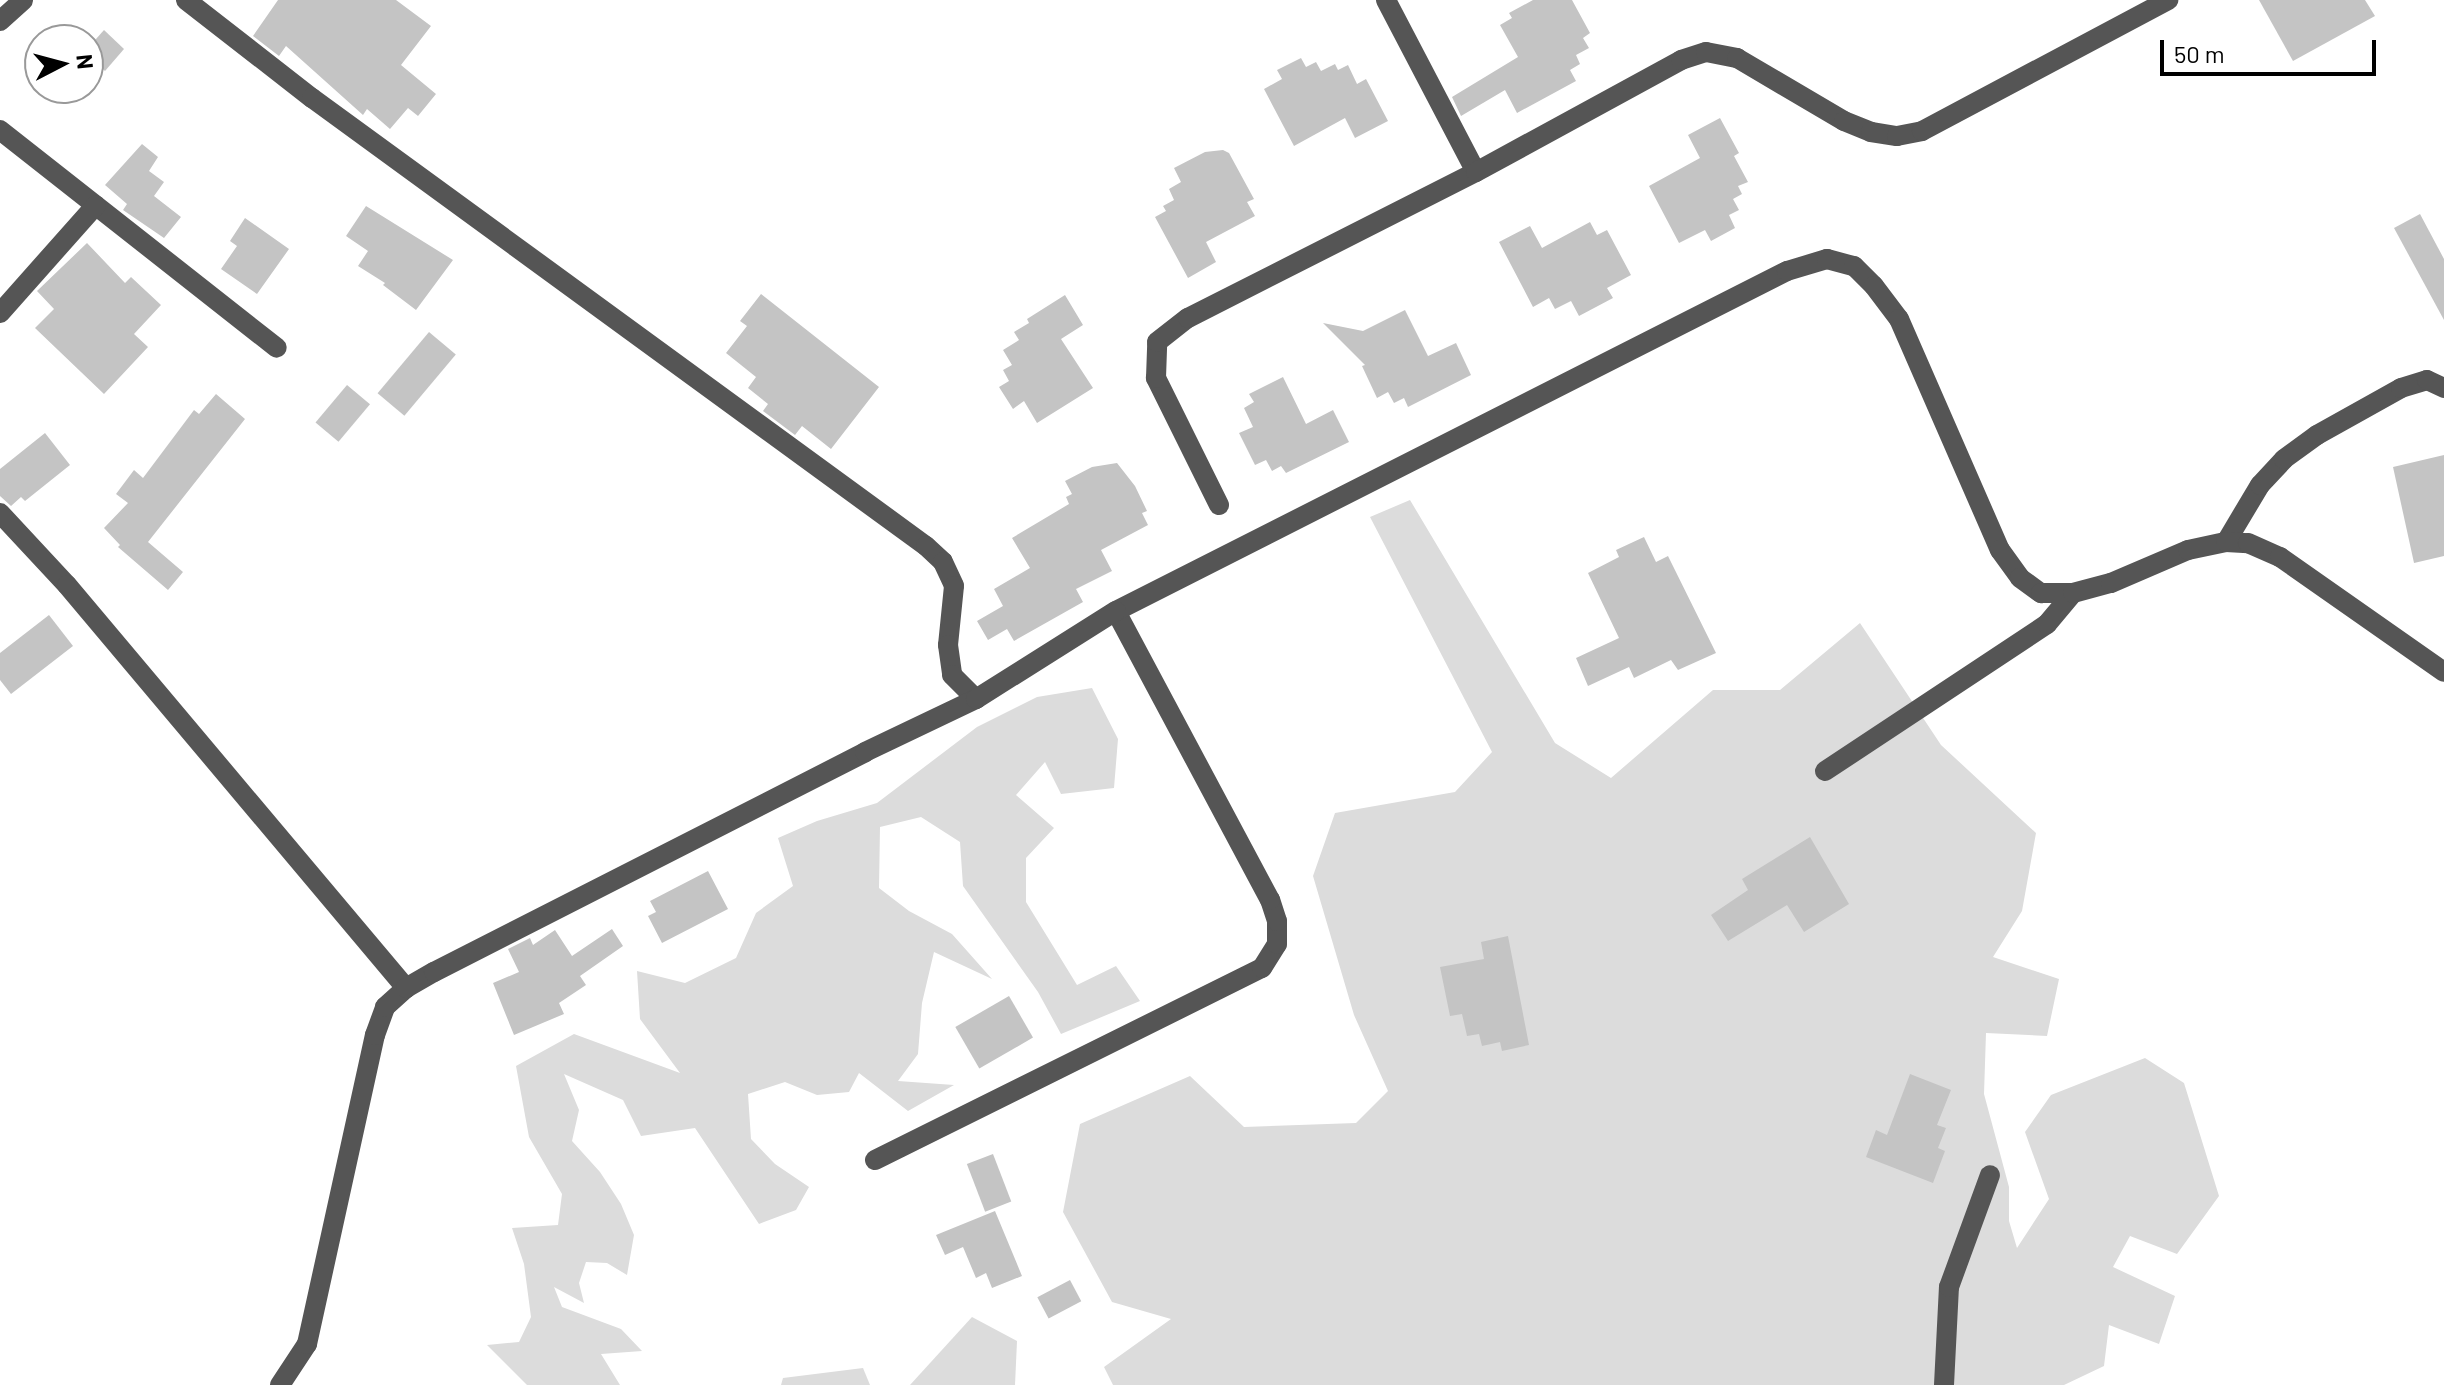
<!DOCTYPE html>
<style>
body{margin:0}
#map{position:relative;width:2444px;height:1385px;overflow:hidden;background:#fff;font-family:Barlow,sans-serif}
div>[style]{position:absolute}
.green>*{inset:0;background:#dcdcdc}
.building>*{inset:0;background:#c4c4c4;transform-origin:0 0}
.minor>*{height:20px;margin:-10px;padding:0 10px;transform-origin:10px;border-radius:10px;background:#555}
span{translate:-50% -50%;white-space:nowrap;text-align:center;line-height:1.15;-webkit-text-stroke:8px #fff;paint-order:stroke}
.north{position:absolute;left:24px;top:24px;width:80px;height:80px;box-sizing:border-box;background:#fff;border:2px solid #999;border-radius:50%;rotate:84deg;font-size:22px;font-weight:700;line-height:32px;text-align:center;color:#000}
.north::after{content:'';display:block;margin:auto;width:28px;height:36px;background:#000;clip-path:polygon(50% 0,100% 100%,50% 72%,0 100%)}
.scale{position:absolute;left:2160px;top:40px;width:216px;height:36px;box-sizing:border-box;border:4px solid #000;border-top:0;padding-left:10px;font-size:24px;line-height:28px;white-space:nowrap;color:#000;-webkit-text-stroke:6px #fff;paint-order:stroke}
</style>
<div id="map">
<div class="green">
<div style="clip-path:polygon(1410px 500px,1555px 743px,1611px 778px,1713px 690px,1780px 690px,1860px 623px,1941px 745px,2036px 833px,2022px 911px,1993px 957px,2059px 979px,2047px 1036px,1986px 1033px,1984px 1094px,2009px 1187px,2009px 1221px,2017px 1248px,2049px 1199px,2025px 1132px,2051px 1095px,2145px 1058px,2184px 1083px,2219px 1196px,2177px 1254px,2130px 1236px,2113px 1267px,2175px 1296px,2159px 1344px,2109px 1325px,2104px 1366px,2064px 1385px,1113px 1385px,1104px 1367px,1171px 1319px,1112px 1302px,1063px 1212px,1080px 1124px,1190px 1076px,1244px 1127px,1356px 1123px,1388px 1091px,1354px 1015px,1313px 876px,1335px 813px,1455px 792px,1492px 752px,1370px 517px)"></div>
<div style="clip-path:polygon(1092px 688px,1118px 739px,1114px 788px,1061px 794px,1045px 762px,1016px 795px,1054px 828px,1026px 858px,1026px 902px,1077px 985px,1116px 966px,1140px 1001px,1061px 1034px,1038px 992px,963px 886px,960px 842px,921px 817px,880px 827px,879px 888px,909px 911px,952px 934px,992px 979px,934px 952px,922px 1003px,918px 1054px,898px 1081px,954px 1085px,908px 1111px,859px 1073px,849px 1092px,817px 1095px,785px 1082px,748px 1094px,751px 1139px,775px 1164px,809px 1187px,796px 1210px,759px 1224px,695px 1128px,641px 1136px,623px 1100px,564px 1074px,579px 1110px,572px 1141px,600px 1172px,621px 1204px,634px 1235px,627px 1275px,607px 1263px,586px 1262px,579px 1283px,584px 1303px,554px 1287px,562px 1307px,621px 1329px,642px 1351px,601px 1354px,620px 1385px,527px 1385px,487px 1345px,519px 1342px,531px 1317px,524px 1264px,512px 1228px,558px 1225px,562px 1194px,529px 1137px,516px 1066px,574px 1034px,680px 1073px,640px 1019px,637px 971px,685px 983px,736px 958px,756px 913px,793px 886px,778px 838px,817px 821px,877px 803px,977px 727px,1037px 697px)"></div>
<div style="clip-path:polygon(972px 1317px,1017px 1341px,1015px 1385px,910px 1385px)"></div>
<div style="clip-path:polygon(863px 1368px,870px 1385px,781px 1385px,783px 1378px)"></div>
</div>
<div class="building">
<div style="clip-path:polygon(278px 0,396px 0,431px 26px,401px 65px,436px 94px,418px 116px,408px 108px,390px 129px,367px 109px,363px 115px,286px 46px,279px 56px,253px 36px)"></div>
<div style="clip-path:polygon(1533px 0,1572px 0,1590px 33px,1583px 38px,1589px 48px,1576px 55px,1580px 64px,1570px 70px,1576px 81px,1517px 113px,1505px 90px,1461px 116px,1452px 97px,1518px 57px,1500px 25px,1512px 18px,1509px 13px)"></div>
<div style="clip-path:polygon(2259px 0,2365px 0,2375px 16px,2293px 61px)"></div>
<div style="clip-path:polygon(104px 30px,124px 49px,105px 71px,88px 56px,88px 48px)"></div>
<div style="clip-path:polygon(1301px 58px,1306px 67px,1316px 62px,1321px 71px,1335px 64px,1338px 70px,1348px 65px,1357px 84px,1366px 79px,1388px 121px,1355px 138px,1345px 118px,1294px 146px,1264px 89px,1282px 79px,1277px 70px)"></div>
<div style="clip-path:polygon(1720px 118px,1739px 153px,1734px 156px,1748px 182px,1738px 186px,1742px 194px,1733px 199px,1739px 210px,1729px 215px,1735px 228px,1711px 241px,1705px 230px,1679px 243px,1649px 186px,1700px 158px,1688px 135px)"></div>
<div style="clip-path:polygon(142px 144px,158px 157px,149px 171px,164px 182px,154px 196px,181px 217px,164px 238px,123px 210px,127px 204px,105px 185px)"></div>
<div style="clip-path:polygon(1223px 150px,1229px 153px,1254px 199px,1247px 202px,1255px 216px,1206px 242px,1216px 262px,1188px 278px,1155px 217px,1166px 211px,1163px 206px,1174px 200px,1169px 189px,1181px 182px,1174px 168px,1205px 152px)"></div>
<div style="clip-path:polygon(366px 206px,453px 260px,416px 310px,383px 285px,385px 283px,358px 266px,368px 251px,346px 236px)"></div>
<div style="clip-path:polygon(2420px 214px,2444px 259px,2444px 320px,2394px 228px)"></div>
<div style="clip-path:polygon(245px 218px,289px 249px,257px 294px,221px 269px,237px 246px,230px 241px)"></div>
<div style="clip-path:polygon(1590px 222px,1597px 235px,1607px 230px,1631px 275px,1607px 288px,1613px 298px,1579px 316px,1571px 301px,1555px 309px,1549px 298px,1533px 307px,1499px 242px,1530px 226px,1542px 248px)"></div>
<div style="clip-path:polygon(87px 243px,125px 283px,131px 277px,161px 305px,134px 334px,148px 347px,104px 394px,35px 328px,54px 309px,37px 291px)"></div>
<div style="clip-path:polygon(761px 294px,879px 387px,831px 449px,802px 426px,795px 435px,763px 411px,768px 404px,748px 388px,756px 377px,726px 353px,747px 326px,740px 321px)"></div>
<div style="clip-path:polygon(1065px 295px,1083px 325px,1061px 339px,1093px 388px,1037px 423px,1024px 401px,1013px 409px,999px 387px,1009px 381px,1003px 370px,1012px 365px,1003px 350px,1019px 340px,1014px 332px,1029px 323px,1027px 319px)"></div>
<div style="clip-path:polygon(1405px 310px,1428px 356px,1456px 343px,1471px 375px,1408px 407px,1404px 398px,1394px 403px,1388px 392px,1377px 398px,1362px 366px,1365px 365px,1323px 323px,1363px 331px)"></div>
<div style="left:429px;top:332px;width:35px;height:80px;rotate:40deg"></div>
<div style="clip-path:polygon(1283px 377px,1306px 424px,1333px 410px,1349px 442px,1286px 473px,1281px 466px,1272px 471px,1266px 460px,1255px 465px,1239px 433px,1253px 427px,1244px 408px,1254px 402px,1249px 394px)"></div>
<div style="left:347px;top:385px;width:30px;height:49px;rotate:40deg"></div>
<div style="clip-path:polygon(216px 394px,245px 419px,148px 542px,183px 572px,168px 590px,118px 547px,120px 545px,104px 528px,128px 503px,116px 494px,134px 470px,143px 478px,194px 410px,199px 414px)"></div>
<div style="clip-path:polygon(45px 433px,70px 465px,25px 501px,21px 497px,11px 506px,0 496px,0 469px)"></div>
<div style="clip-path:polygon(2444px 455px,2444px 556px,2414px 563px,2393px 467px)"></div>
<div style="clip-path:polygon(1117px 463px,1135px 486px,1147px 511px,1142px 513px,1148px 525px,1101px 550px,1112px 571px,1076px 589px,1083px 602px,1014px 641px,1007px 629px,988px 640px,977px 621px,1003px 606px,994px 589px,1030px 568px,1012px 538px,1069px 504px,1066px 497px,1072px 494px,1065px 481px,1092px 467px)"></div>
<div style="clip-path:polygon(1644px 537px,1656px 562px,1668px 556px,1716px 653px,1678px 670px,1671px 660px,1634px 678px,1629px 667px,1588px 686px,1576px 658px,1619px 638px,1588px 573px,1619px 557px,1616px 550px)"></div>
<div style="clip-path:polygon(49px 615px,73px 646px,11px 694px,0 680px,0 653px)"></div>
<div style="clip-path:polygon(1810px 837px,1849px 904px,1804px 932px,1787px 905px,1728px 941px,1711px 915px,1748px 890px,1742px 879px)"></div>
<div style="clip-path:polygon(708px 871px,728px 909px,662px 943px,648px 916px,656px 912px,650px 901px)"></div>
<div style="clip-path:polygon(612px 929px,623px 946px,580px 976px,586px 985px,559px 1003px,564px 1014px,514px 1035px,493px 983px,519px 972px,508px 949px,530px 938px,533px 945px,555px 930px,572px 956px)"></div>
<div style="clip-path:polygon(1508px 936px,1529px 1045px,1502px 1051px,1500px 1042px,1482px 1046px,1479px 1034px,1467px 1036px,1462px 1014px,1450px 1016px,1440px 967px,1484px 959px,1481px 942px)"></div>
<div style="left:1009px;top:996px;width:48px;height:62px;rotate:60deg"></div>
<div style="clip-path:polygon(1910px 1074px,1951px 1090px,1937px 1125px,1946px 1128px,1938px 1148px,1945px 1151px,1933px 1183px,1866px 1157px,1876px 1130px,1887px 1135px)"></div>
<div style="left:993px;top:1154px;width:51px;height:28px;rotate:69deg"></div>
<div style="clip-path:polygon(995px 1211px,1022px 1276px,992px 1288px,986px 1273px,976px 1278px,963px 1247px,945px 1255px,936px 1235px)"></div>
<div style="left:1070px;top:1280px;width:24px;height:37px;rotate:62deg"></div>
</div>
<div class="minor">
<div style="left:186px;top:0;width:160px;rotate:37.9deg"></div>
<div style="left:312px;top:98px;width:760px;rotate:36.12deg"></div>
<div style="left:926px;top:546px;width:23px;rotate:43deg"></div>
<div style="left:943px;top:562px;width:26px;rotate:65deg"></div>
<div style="left:954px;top:586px;width:59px;rotate:95.8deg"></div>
<div style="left:948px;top:645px;width:30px;rotate:82deg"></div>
<div style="left:952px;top:675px;width:34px;rotate:45deg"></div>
<div style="left:1386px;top:0;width:194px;rotate:62.4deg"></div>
<div style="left:0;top:21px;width:31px;rotate:-42deg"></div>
<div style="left:0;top:130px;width:352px;rotate:38.2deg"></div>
<div style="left:0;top:313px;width:144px;rotate:-48.4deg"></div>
<div style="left:1219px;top:505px;width:142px;rotate:-116.4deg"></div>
<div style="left:1156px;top:378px;width:36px;rotate:-88deg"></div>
<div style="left:1157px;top:342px;width:39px;rotate:-38deg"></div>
<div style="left:1188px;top:318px;width:323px;rotate:-26.9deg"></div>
<div style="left:1476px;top:172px;width:234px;rotate:-28.6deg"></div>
<div style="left:1681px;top:60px;width:26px;rotate:-18deg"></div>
<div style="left:1706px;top:52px;width:32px;rotate:11deg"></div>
<div style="left:1737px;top:58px;width:124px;rotate:30.5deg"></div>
<div style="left:1844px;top:121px;width:29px;rotate:22deg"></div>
<div style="left:1871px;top:132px;width:26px;rotate:9deg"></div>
<div style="left:1897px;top:136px;width:25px;rotate:-11deg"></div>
<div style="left:1922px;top:131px;width:279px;rotate:-28deg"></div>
<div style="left:0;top:513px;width:98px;rotate:47.1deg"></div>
<div style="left:67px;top:585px;width:527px;rotate:49.93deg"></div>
<div style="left:2226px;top:542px;width:66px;rotate:-59.2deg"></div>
<div style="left:2260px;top:485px;width:35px;rotate:-47deg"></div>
<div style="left:2284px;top:459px;width:41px;rotate:-36deg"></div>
<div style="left:2317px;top:435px;width:96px;rotate:-29.2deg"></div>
<div style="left:2401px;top:388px;width:27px;rotate:-17deg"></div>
<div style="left:2427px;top:380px;width:19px;rotate:25deg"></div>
<div style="left:1825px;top:771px;width:266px;rotate:-33.5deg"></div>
<div style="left:2047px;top:624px;width:40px;rotate:-50deg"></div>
<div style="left:875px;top:1160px;width:432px;rotate:-26.4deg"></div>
<div style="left:1262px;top:968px;width:28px;rotate:-58deg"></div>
<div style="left:1277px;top:944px;width:23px;rotate:-90deg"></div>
<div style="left:1277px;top:921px;width:22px;rotate:-108deg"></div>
<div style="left:1270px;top:900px;width:327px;rotate:-118.1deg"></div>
<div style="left:1116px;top:611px;width:752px;rotate:-26.87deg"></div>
<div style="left:1787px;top:271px;width:42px;rotate:-16.7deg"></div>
<div style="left:1827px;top:259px;width:28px;rotate:15deg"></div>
<div style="left:1854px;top:266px;width:28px;rotate:45deg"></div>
<div style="left:1874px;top:286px;width:41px;rotate:52.9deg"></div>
<div style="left:1899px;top:319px;width:252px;rotate:66.4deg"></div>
<div style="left:2000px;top:550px;width:34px;rotate:54deg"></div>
<div style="left:2020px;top:578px;width:26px;rotate:36deg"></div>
<div style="left:2041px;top:593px;width:32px"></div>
<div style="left:2073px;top:593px;width:39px;rotate:-15deg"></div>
<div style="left:2111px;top:583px;width:84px;rotate:-23.2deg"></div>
<div style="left:2188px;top:550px;width:39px;rotate:-12deg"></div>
<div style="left:2226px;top:542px;width:22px;rotate:3deg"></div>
<div style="left:2248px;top:543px;width:35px;rotate:24deg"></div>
<div style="left:2280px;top:557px;width:200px;rotate:35deg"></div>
<div style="left:280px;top:1385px;width:49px;rotate:-56.6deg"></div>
<div style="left:307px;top:1344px;width:316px;rotate:-77.6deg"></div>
<div style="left:375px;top:1035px;width:30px;rotate:-70deg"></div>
<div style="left:385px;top:1007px;width:28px;rotate:-42deg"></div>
<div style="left:406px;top:988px;width:32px;rotate:-30deg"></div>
<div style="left:434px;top:972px;width:484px;rotate:-27deg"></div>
<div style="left:865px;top:752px;width:123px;rotate:-25.5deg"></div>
<div style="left:976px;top:699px;width:165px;rotate:-32.2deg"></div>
<div style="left:1944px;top:1385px;width:98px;rotate:-87.1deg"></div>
<div style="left:1949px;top:1287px;width:119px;rotate:-69.9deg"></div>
</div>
<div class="north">N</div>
<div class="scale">50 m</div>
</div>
